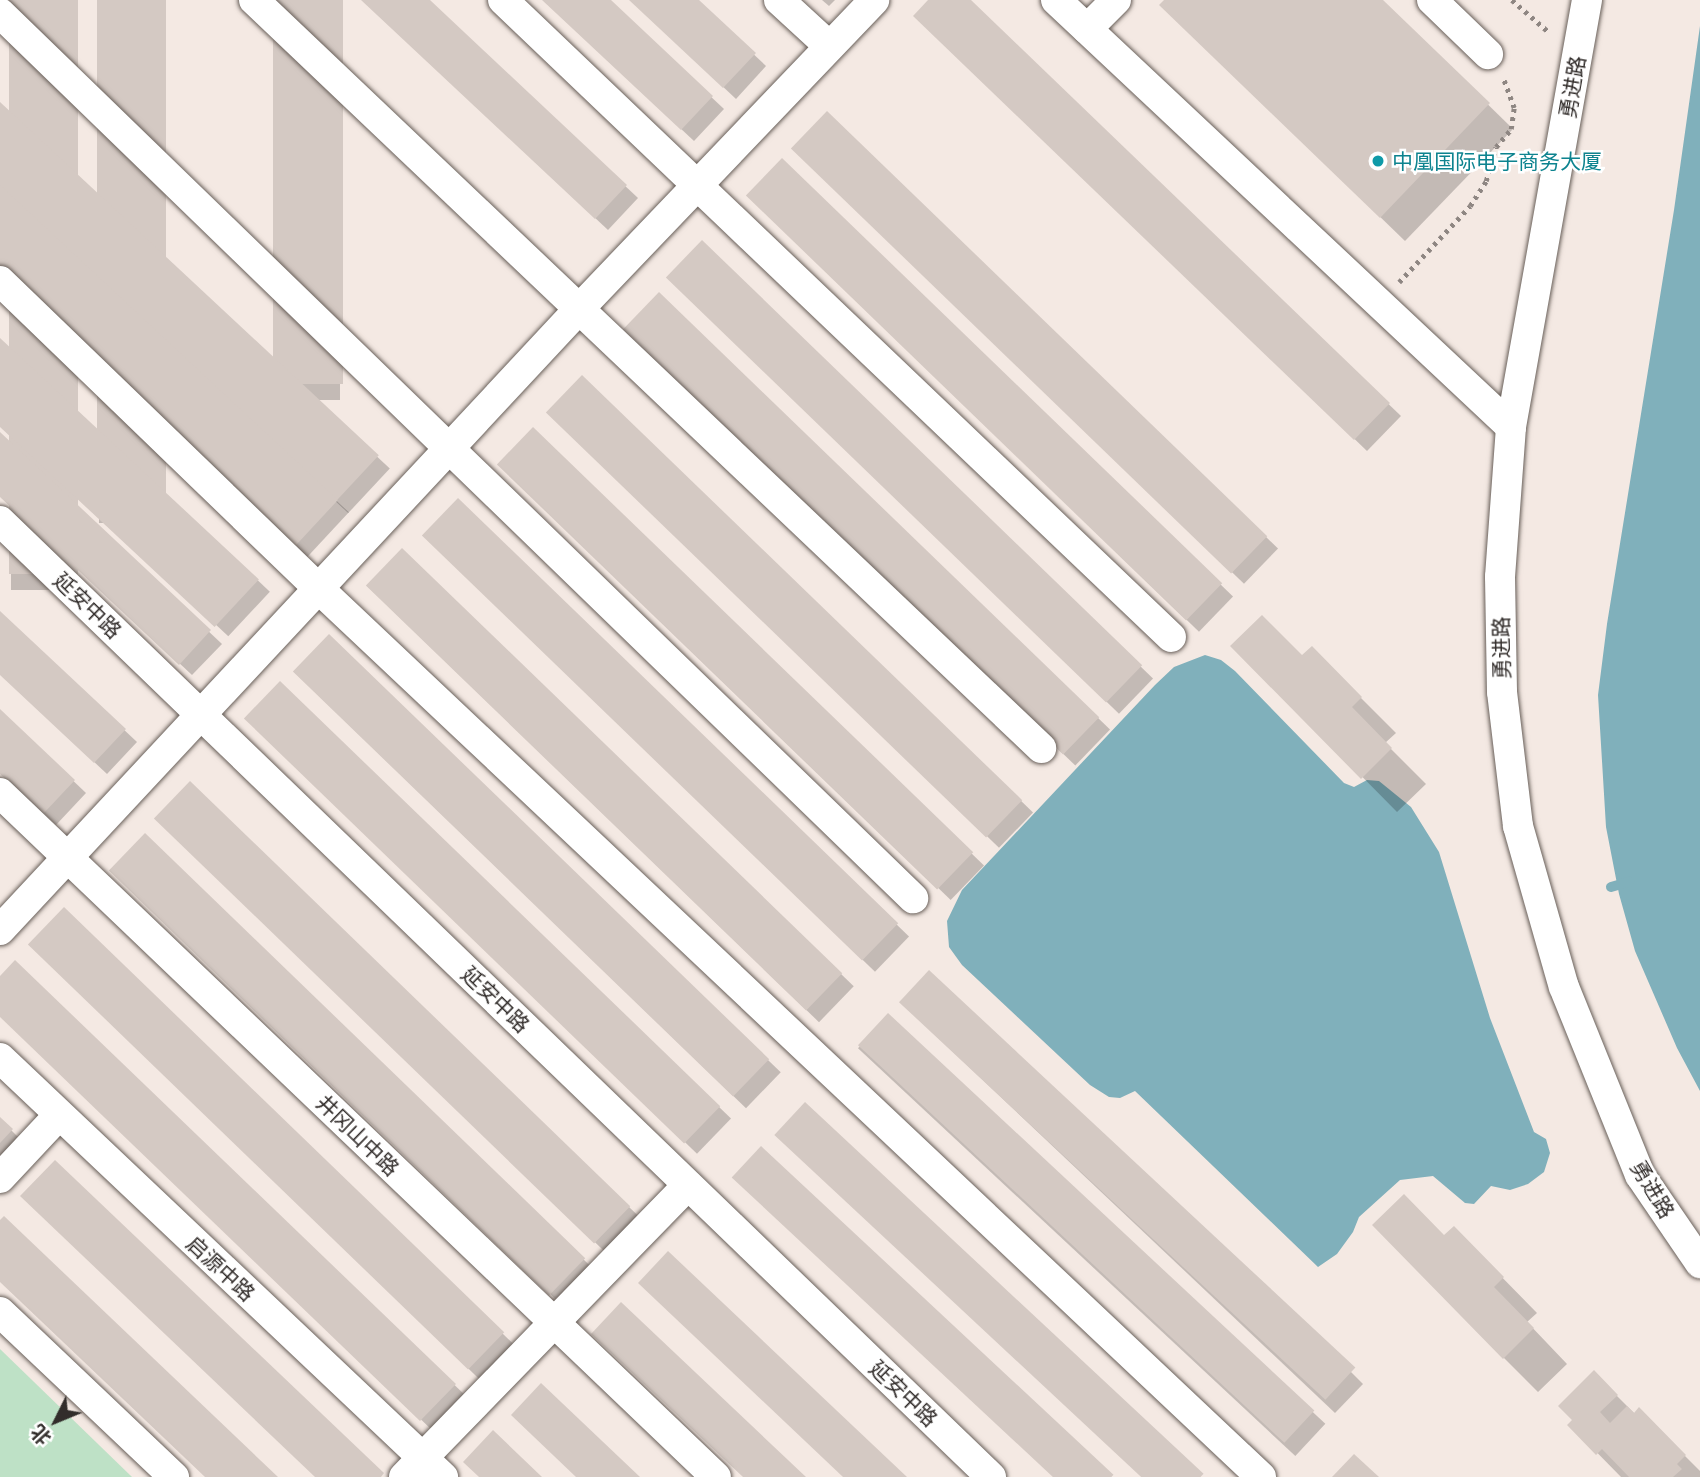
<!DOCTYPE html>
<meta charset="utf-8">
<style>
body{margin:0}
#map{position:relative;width:1700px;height:1477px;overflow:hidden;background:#f4e9e3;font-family:Lato,"Noto Sans SC",sans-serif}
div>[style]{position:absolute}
.green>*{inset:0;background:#bee1c6}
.water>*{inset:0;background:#80b0bb}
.shadow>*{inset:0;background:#0003;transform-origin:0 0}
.stream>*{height:10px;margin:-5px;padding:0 5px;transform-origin:5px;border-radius:5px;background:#80b0bb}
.building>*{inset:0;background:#d4c9c3;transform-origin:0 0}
.path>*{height:4.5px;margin-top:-2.25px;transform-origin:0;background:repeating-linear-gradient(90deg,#8e8682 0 3.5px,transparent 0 8.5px)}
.roads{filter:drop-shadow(0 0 2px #685f59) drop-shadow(0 0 2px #685f59)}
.minor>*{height:30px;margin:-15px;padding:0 15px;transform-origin:15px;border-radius:15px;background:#fff}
.dots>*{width:19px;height:19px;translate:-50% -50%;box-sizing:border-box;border:4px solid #fff;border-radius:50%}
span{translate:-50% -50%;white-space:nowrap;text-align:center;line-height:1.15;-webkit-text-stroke:5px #fff;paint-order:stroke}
.street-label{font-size:21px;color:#322d2b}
.culture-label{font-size:21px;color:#0d838f}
.left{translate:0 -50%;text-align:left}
.north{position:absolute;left:21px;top:1386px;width:70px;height:70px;-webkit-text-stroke:5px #fff;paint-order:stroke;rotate:227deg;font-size:19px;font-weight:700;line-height:28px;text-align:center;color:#322d2b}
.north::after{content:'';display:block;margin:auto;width:24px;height:32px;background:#322d2b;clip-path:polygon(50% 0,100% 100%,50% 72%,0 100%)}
</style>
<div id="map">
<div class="green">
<div style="clip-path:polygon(0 1349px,132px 1477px,0 1477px)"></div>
</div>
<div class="water">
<div style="clip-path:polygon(1700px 26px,1700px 1091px,1677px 1048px,1635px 951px,1619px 894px,1606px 827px,1598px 695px,1607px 624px,1674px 210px)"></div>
<div style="clip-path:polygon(1205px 655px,1221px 660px,1235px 671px,1344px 783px,1354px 787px,1367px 780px,1379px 781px,1411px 807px,1439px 852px,1490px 1018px,1534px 1132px,1546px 1139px,1550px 1153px,1544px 1172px,1528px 1184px,1510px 1190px,1491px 1186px,1474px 1204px,1465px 1203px,1433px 1176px,1400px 1180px,1359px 1217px,1353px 1232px,1337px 1254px,1318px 1267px,1135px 1091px,1120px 1098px,1109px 1097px,1090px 1085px,962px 965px,949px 947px,947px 921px,962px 890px,1155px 685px,1174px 667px)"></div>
</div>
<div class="shadow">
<div style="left:11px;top:0;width:64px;height:590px"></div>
<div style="left:99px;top:0;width:64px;height:523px"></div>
<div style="left:275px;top:0;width:65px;height:400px"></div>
<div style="clip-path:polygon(362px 0,427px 0,638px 198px,608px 230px)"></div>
<div style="clip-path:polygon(543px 0,608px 0,724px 109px,694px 141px)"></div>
<div style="clip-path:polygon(631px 0,696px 0,766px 66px,736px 99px)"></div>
<div style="clip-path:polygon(822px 0,835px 0,829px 6px)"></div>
<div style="clip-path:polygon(930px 0,968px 0,1401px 416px,1367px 451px,915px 16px)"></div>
<div style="clip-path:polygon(1166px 0,1381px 0,1513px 129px,1405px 241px,1186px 29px)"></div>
<div style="left:0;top:105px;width:533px;height:61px;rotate:43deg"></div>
<div style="left:827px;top:113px;width:627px;height:49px;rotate:44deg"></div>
<div style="left:782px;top:161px;width:627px;height:49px;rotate:44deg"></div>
<div style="left:0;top:187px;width:477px;height:61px;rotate:43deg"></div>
<div style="left:702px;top:243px;width:627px;height:49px;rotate:44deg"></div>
<div style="left:659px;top:294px;width:627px;height:50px;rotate:44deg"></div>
<div style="left:0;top:340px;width:369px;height:61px;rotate:43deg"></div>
<div style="left:582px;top:377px;width:627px;height:49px;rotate:44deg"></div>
<div style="left:533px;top:430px;width:627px;height:48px;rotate:44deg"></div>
<div style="clip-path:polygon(0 435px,222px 644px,192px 675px,0 496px)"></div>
<div style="left:458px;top:501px;width:627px;height:49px;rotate:44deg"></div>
<div style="left:402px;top:550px;width:628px;height:50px;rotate:44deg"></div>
<div style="clip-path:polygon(0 613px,137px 742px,107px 774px,0 674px)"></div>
<div style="left:329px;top:636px;width:628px;height:50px;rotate:44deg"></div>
<div style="clip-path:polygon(1233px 646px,1303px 657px,1312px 649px,1396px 733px,1385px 743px,1426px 784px,1397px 812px)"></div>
<div style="left:280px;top:683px;width:627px;height:49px;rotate:44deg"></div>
<div style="clip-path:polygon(0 711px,86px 793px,56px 825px,0 772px)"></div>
<div style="left:190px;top:783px;width:628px;height:49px;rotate:44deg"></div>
<div style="left:145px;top:836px;width:627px;height:48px;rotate:44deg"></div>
<div style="left:64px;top:910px;width:627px;height:49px;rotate:44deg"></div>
<div style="clip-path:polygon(15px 962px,467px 1397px,434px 1432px,0 1015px,0 978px)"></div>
<div style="clip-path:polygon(913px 1014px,1351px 1372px,1363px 1384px,1335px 1413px)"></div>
<div style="left:888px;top:1016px;width:598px;height:44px;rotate:43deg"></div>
<div style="clip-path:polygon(0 1119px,24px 1143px,0 1167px)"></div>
<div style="clip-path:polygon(1488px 1263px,1537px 1313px,1527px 1322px,1567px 1364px,1538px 1392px,1504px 1358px)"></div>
<div style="clip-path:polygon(1594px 1373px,1635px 1414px,1639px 1410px,1700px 1471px,1700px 1477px,1621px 1477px,1570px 1425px)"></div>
</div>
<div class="stream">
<div style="left:1611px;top:887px;width:19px;rotate:-16deg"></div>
</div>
<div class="building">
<div style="left:9px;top:0;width:69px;height:574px"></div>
<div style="left:97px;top:0;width:69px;height:507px"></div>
<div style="left:273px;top:0;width:70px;height:384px"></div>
<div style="clip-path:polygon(361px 0,430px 0,627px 185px,595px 219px)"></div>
<div style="clip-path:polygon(542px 0,611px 0,713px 96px,681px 130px)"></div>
<div style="clip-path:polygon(629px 0,699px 0,756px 53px,723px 88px)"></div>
<div style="clip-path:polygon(928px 0,971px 0,1390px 403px,1354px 440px,913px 16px)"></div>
<div style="clip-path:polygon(1164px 0,1383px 0,1490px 103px,1380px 218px,1159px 5px)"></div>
<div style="left:0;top:102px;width:518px;height:65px;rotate:43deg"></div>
<div style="left:827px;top:111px;width:612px;height:52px;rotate:44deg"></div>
<div style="left:782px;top:158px;width:612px;height:52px;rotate:44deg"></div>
<div style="left:0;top:185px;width:462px;height:64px;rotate:43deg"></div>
<div style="left:702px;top:240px;width:612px;height:52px;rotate:44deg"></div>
<div style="left:659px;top:292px;width:612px;height:52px;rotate:44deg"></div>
<div style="left:0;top:338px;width:354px;height:65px;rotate:43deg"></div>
<div style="left:582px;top:375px;width:612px;height:52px;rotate:44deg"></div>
<div style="left:533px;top:427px;width:612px;height:52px;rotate:44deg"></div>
<div style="clip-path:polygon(0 432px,211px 630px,179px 665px,0 497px)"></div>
<div style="left:458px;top:498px;width:612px;height:52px;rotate:44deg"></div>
<div style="left:402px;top:548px;width:612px;height:52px;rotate:44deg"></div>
<div style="clip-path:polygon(0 611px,126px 729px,94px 763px,0 675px)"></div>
<div style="clip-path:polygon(1262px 615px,1302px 655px,1312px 646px,1362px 697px,1352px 707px,1392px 748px,1361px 779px,1230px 646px)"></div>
<div style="left:329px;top:634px;width:612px;height:52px;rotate:44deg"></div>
<div style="left:280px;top:681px;width:612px;height:52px;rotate:44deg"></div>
<div style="clip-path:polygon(0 709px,75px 780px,43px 814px,0 774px)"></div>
<div style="left:190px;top:781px;width:612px;height:52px;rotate:44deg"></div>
<div style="left:145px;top:833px;width:612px;height:52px;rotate:44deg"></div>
<div style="left:64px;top:907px;width:612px;height:52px;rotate:44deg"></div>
<div style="clip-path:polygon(15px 960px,456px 1384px,420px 1421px,0 1017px,0 976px)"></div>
<div style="left:929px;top:970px;width:583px;height:44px;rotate:43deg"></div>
<div style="left:888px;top:1013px;width:583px;height:44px;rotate:43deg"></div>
<div style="left:805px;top:1102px;width:545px;height:45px;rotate:43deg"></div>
<div style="clip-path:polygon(0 1117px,13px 1129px,0 1143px)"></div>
<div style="left:761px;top:1146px;width:482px;height:43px;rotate:43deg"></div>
<div style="clip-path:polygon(55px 1160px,384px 1473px,381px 1477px,315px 1477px,20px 1196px)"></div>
<div style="clip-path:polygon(1404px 1194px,1444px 1235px,1454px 1226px,1504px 1277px,1494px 1287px,1534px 1328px,1503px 1359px,1372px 1225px)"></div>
<div style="clip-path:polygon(4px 1216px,278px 1477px,205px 1477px,0 1282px,0 1220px)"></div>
<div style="clip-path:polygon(668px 1251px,907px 1477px,843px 1477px,638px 1283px)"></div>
<div style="clip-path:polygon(621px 1302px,806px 1477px,743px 1477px,591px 1334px)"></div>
<div style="clip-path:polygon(1594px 1370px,1618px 1395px,1600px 1412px,1610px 1423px,1627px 1406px,1634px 1413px,1639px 1407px,1686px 1455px,1677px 1464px,1682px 1469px,1673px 1477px,1629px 1477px,1602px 1449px,1596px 1455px,1567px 1425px,1572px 1420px,1558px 1406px)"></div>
<div style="clip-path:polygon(541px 1383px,640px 1477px,576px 1477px,511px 1415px)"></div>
<div style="clip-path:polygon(493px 1430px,542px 1477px,479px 1477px,463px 1462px)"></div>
<div style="clip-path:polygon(1354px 1454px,1379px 1477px,1332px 1477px)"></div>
</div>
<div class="path">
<div style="left:1512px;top:0;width:50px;rotate:41deg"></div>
<div style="left:1399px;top:282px;width:104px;rotate:-46.9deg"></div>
<div style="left:1470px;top:206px;width:30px;rotate:-57deg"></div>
<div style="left:1486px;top:181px;width:35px;rotate:-74deg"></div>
<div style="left:1496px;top:147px;width:23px;rotate:-50deg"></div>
<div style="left:1511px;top:129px;width:21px;rotate:-82deg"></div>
<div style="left:1514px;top:108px;width:32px;rotate:-110deg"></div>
</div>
<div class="roads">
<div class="minor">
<div style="left:254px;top:0;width:1086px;rotate:43.54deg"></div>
<div style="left:503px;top:0;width:923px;rotate:43.64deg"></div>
<div style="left:779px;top:0;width:68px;rotate:42.6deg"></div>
<div style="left:1056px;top:0;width:624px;rotate:43.18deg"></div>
<div style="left:1432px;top:0;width:78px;rotate:44deg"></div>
<div style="left:1587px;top:0;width:434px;rotate:100.1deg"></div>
<div style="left:1511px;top:427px;width:150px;rotate:94.2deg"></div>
<div style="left:1500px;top:577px;width:115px;rotate:89deg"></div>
<div style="left:1502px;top:692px;width:135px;rotate:83.2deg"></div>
<div style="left:1518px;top:826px;width:167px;rotate:74.1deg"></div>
<div style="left:1564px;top:987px;width:203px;rotate:68deg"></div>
<div style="left:1640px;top:1175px;width:107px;rotate:55.7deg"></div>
<div style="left:0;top:13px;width:1272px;rotate:44.11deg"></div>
<div style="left:1087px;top:29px;width:41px;rotate:-45deg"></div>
<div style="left:0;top:281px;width:442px;rotate:44deg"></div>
<div style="left:318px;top:588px;width:1296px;rotate:43.31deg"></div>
<div style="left:0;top:521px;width:1377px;rotate:43.97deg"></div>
<div style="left:0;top:793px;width:990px;rotate:43.69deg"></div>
<div style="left:0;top:930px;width:850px;rotate:-47deg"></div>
<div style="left:580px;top:308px;width:426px;rotate:-46.3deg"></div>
<div style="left:0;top:1058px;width:610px;rotate:43.41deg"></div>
<div style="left:0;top:1178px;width:86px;rotate:-46.9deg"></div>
<div style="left:0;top:1312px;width:240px;rotate:43.5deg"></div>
<div style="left:404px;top:1477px;width:407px;rotate:-45.8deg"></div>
</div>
</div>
<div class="dots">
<div style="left:1378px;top:161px;background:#0f9aa8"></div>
</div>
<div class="street-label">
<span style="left:1572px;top:87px;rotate:-80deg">勇进路</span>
<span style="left:88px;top:605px;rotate:44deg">延安中路</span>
<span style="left:1501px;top:648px;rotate:-91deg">勇进路</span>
<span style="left:496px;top:999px;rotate:44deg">延安中路</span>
<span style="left:358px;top:1135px;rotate:44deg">井冈山中路</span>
<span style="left:1653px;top:1189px;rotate:59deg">勇进路</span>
<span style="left:221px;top:1268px;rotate:43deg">启源中路</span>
<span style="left:904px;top:1393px;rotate:44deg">延安中路</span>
</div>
<div class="culture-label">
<span class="left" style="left:1392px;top:161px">中凰国际电子商务大厦</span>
</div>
<div class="north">北</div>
</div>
